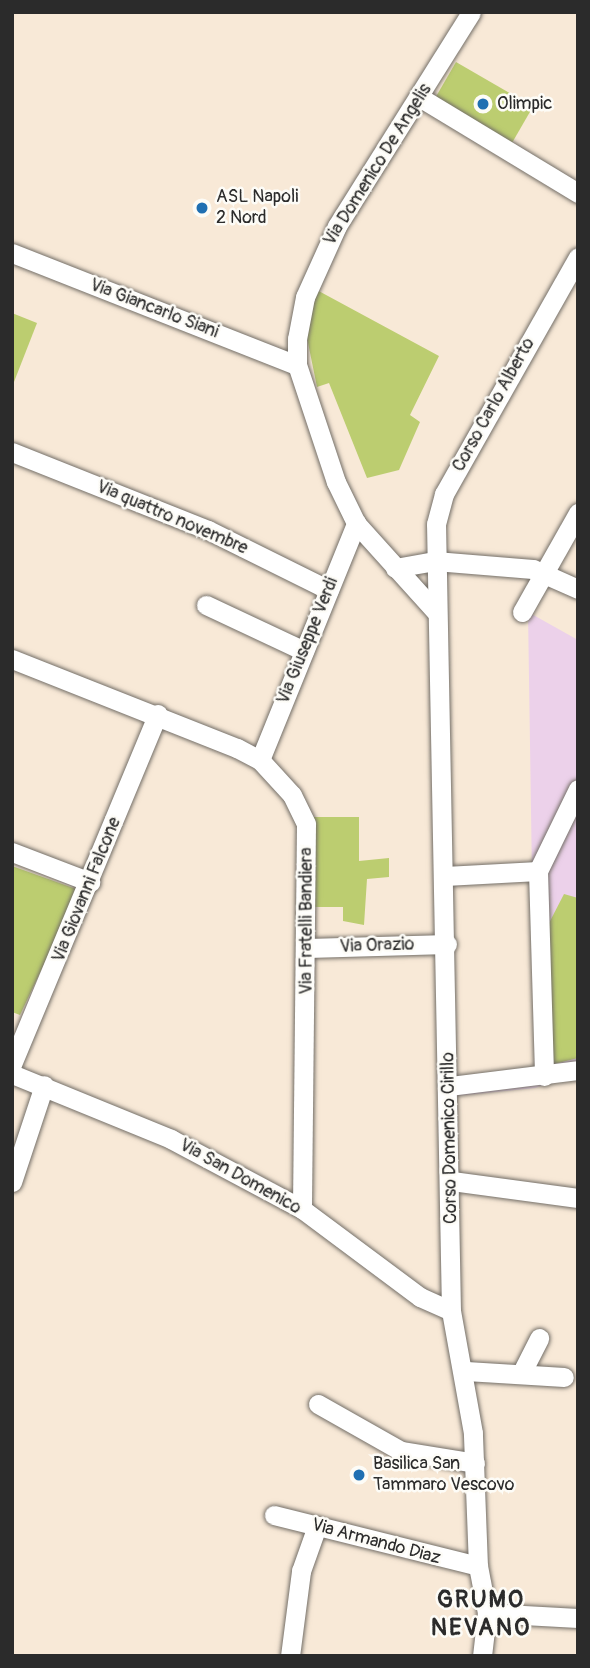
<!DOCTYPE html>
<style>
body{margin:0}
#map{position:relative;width:590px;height:1668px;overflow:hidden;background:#f8e9d7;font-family:Pangolin,sans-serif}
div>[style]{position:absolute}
.built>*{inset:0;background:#ecd1ea}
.green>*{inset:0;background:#bccd70;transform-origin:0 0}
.roads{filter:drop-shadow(0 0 2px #736e67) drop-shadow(0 0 2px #736e67)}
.minor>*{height:19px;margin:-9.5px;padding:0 9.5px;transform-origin:9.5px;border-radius:9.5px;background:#fff}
.dots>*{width:19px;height:19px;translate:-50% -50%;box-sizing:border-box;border:4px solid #fdfcf7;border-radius:50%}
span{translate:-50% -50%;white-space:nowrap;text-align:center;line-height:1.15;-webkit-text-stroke:5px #fdfcf7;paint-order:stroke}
.poi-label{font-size:18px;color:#2b2b2b}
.left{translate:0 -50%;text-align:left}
.street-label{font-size:18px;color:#2b2b2b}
.district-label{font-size:24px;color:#2b2b2b;font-weight:700;letter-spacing:2px}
.frame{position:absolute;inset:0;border:14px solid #2b2b2b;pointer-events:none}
</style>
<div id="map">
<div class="built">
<div style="clip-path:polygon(528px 612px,578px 640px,578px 1073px,535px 1088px,456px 1096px,457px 1079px,535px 1075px)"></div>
</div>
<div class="green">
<div style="left:456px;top:62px;width:89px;height:46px;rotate:30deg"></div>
<div style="clip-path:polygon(315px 289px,439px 356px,410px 415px,420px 422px,399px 470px,367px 478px,329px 383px,317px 387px,306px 333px)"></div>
<div style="clip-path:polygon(12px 313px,37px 323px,12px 387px)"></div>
<div style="clip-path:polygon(312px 817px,359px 817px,359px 861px,389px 858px,389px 877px,367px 879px,364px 925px,343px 921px,343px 907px,312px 907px)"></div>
<div style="clip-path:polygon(12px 866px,79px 890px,20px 1015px,12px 1012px)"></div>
<div style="clip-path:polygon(564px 894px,578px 898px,578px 1058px,546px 1066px,547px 927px)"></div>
</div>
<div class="roads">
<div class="minor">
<div style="left:421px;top:98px;width:184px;rotate:31.2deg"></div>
<div style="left:12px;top:253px;width:306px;rotate:21.5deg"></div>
<div style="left:12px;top:452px;width:211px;rotate:21.7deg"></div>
<div style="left:208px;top:530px;width:135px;rotate:26.4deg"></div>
<div style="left:395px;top:568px;width:41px;rotate:-9.9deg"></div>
<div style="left:435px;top:561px;width:98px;rotate:4.7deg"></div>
<div style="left:533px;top:569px;width:49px;rotate:24deg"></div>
<div style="left:206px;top:605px;width:108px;rotate:25.1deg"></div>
<div style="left:436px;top:612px;width:120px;rotate:-132deg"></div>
<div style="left:356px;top:523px;width:46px;rotate:-116deg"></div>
<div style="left:336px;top:482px;width:123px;rotate:-108.4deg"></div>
<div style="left:297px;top:365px;width:26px;rotate:-90deg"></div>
<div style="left:297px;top:339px;width:43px;rotate:-79.2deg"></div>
<div style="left:305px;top:297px;width:78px;rotate:-65.7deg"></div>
<div style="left:337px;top:226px;width:252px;rotate:-57.9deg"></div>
<div style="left:522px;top:612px;width:114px;rotate:-60.5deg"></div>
<div style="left:12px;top:659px;width:242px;rotate:21.6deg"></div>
<div style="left:237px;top:748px;width:26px;rotate:28deg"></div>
<div style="left:260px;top:760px;width:47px;rotate:47.6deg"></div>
<div style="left:292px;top:795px;width:32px;rotate:64deg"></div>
<div style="left:306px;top:824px;width:385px;rotate:90.6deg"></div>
<div style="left:260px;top:760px;width:256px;rotate:-67.9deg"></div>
<div style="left:12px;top:852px;width:84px;rotate:21deg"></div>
<div style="left:538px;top:871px;width:205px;rotate:88.3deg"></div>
<div style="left:538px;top:871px;width:91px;rotate:-64deg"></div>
<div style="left:445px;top:876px;width:93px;rotate:-3.1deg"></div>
<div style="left:308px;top:948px;width:139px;rotate:-1.6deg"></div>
<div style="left:12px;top:1064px;width:379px;rotate:-67.4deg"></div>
<div style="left:12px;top:1074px;width:172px;rotate:22.2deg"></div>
<div style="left:171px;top:1139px;width:149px;rotate:28.1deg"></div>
<div style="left:302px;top:1209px;width:147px;rotate:36.7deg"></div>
<div style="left:420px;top:1297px;width:34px;rotate:24deg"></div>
<div style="left:450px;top:1086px;width:129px;rotate:-7.1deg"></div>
<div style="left:452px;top:1181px;width:127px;rotate:7.7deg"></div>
<div style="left:12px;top:1182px;width:102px;rotate:-71.7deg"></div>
<div style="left:466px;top:1371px;width:98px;rotate:3.5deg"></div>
<div style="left:522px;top:1372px;width:38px;rotate:-63deg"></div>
<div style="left:318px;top:1404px;width:95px;rotate:29.5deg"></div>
<div style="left:401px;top:1451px;width:75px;rotate:9.2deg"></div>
<div style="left:274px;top:1515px;width:210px;rotate:14deg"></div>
<div style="left:487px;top:1613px;width:91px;rotate:3.1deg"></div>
<div style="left:290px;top:1656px;width:86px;rotate:-82.6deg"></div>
<div style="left:301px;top:1571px;width:48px;rotate:-70.4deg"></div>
<div style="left:482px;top:1656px;width:43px;rotate:-83.4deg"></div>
<div style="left:487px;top:1613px;width:48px;rotate:-100.8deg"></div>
<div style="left:478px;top:1566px;width:133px;rotate:-92.2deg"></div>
<div style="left:473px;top:1433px;width:124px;rotate:-100.2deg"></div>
<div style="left:451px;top:1311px;width:787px;rotate:-91.09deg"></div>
<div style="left:436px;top:524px;width:31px;rotate:-75deg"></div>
<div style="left:444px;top:494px;width:272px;rotate:-60.5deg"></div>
</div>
</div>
<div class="dots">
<div style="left:483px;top:104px;background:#1f6fb2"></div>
<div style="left:202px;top:208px;background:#1f6fb2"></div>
<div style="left:359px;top:1475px;background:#1f6fb2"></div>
</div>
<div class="poi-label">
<span class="left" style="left:497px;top:104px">Olimpic</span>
<span class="left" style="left:216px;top:208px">ASL Napoli<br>2 Nord</span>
<span class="left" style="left:373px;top:1475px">Basilica San<br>Tammaro Vescovo</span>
</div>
<div class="street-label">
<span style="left:378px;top:165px;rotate:-58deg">Via Domenico De Angelis</span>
<span style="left:154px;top:309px;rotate:21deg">Via Giancarlo Siani</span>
<span style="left:494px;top:405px;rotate:-61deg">Corso Carlo Alberto</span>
<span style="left:172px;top:518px;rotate:23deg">Via quattro novembre</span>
<span style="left:308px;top:641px;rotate:-68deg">Via Giuseppe Verdi</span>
<span style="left:87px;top:890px;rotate:-68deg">Via Giovanni Falcone</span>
<span style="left:307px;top:921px;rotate:-90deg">Via Fratelli Bandiera</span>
<span style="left:377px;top:946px;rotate:-2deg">Via Orazio</span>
<span style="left:450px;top:1138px;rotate:-91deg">Corso Domenico Cirillo</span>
<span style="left:240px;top:1177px;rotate:29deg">Via San Domenico</span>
<span style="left:376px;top:1542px;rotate:15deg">Via Armando Diaz</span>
</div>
<div class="district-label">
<span style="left:481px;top:1614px">GRUMO<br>NEVANO</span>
</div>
<div class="frame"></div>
</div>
